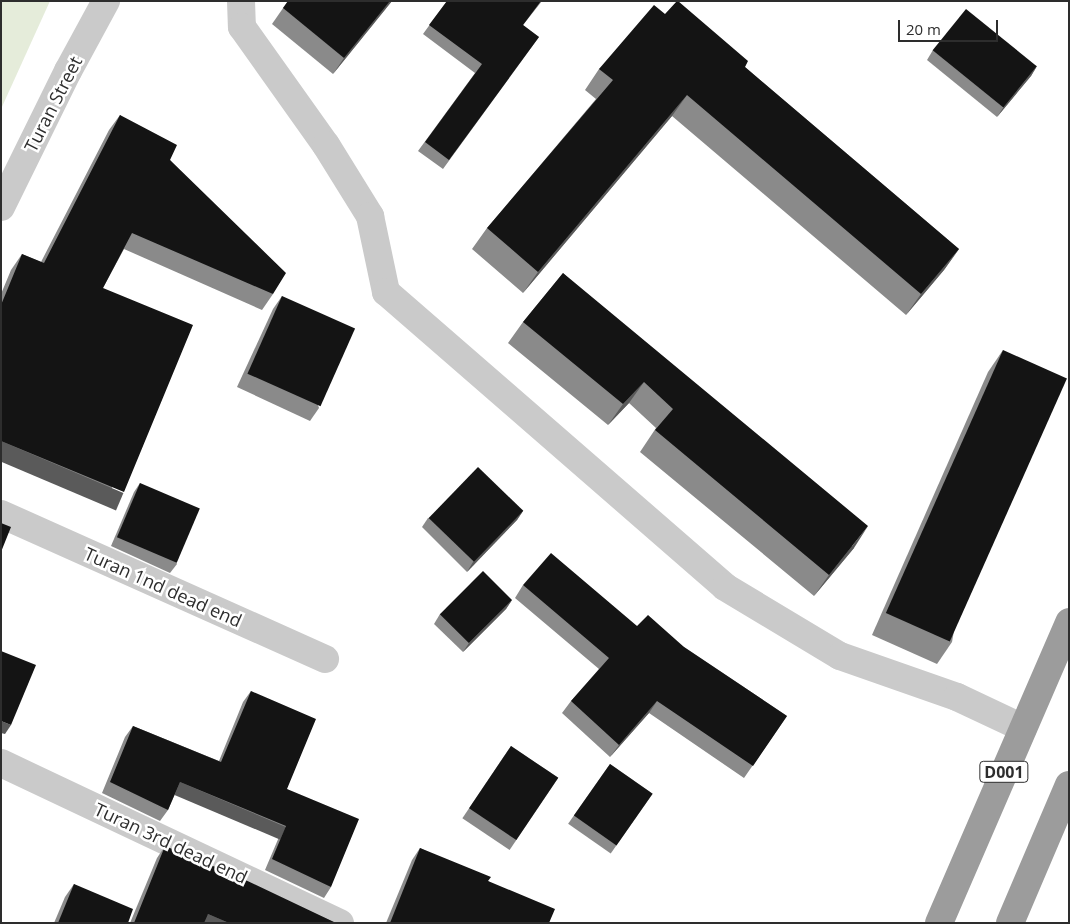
<!DOCTYPE html>
<meta charset="utf-8">
<style>
body{margin:0}
#map{position:relative;width:1070px;height:924px;overflow:hidden;background:#fff;font-family:"Open Sans",sans-serif}
div>[style]{position:absolute}
.green>*{inset:0;background:#e5ecda}
.minor>*{height:28px;margin:-14px;padding:0 14px;transform-origin:14px;border-radius:14px;background:#cacaca}
.trunk>*{height:28px;margin:-14px;padding:0 14px;transform-origin:14px;border-radius:14px;background:#9c9c9c}
.wall>*{inset:0;background:#8a8a8a;transform-origin:0 0}
.shaded-wall>*{inset:0;background:#5a5a5a;transform-origin:0 0}
.building>*{inset:0;background:#141414;transform-origin:0 0}
span{translate:-50% -50%;white-space:nowrap;text-align:center;line-height:1.15;-webkit-text-stroke:5px #fff;paint-order:stroke}
.shield-label span{padding:1px 4px;background:#fff;border:1px solid;border-radius:4px;-webkit-text-stroke-width:0}
.shield-label{font-size:16px;color:#2d2d2d;font-weight:700}
.street-label{font-size:18px;color:#2d2d2d}
.frame{position:absolute;inset:0;border:2px solid #2d2d2d;pointer-events:none}
.scale{position:absolute;left:898px;top:20px;width:100px;height:22px;box-sizing:border-box;border:2px solid #2d2d2d;border-top:0;padding-left:6px;font-size:15px;line-height:18px;white-space:nowrap;color:#2d2d2d;-webkit-text-stroke:4px #fff;paint-order:stroke}
</style>
<div id="map">
<div class="green">
<div style="clip-path:polygon(1px 1px,50px 1px,1px 109px)"></div>
</div>
<div class="minor">
<div style="left:241px;top:1px;width:26px;rotate:88deg"></div>
<div style="left:242px;top:27px;width:145px;rotate:54.6deg"></div>
<div style="left:326px;top:145px;width:84px;rotate:58.2deg"></div>
<div style="left:370px;top:216px;width:78px;rotate:78.1deg"></div>
<div style="left:386px;top:292px;width:449px;rotate:41deg"></div>
<div style="left:725px;top:587px;width:134px;rotate:31deg"></div>
<div style="left:840px;top:656px;width:124px;rotate:19.3deg"></div>
<div style="left:957px;top:697px;width:73px;rotate:25.2deg"></div>
<div style="left:1px;top:207px;width:152px;rotate:-63.8deg"></div>
<div style="left:68px;top:71px;width:80px;rotate:-61.5deg"></div>
<div style="left:1px;top:514px;width:355px;rotate:24.1deg"></div>
<div style="left:1px;top:763px;width:375px;rotate:25.3deg"></div>
</div>
<div class="trunk">
<div style="left:939px;top:923px;width:328px;rotate:-66.6deg"></div>
<div style="left:1010px;top:923px;width:150px;rotate:-66.9deg"></div>
</div>
<div class="wall">
<div style="clip-path:polygon(288px 1px,392px 1px,333px 74px,272px 24px)"></div>
<div style="clip-path:polygon(447px 1px,542px 1px,523px 25px,539px 37px,443px 169px,418px 151px,475px 73px,423px 34px)"></div>
<div style="clip-path:polygon(665px 14px,745px 67px,959px 249px,944px 270px,906px 315px,672px 116px,523px 293px,472px 249px,487px 228px,596px 99px,585px 90px,599px 69px)"></div>
<div style="clip-path:polygon(933px 50px,1037px 66px,1031px 76px,997px 117px,927px 60px)"></div>
<div style="clip-path:polygon(120px 115px,170px 160px,273px 294px,262px 310px,124px 249px,103px 288px,113px 507px,1px 460px,1px 294px,11px 270px,22px 254px,41px 262px,109px 130px)"></div>
<div style="clip-path:polygon(563px 273px,854px 548px,814px 596px,640px 452px,656px 428px,629px 403px,608px 425px,508px 343px,523px 322px)"></div>
<div style="clip-path:polygon(282px 296px,319px 408px,310px 421px,237px 387px,273px 309px)"></div>
<div style="clip-path:polygon(1003px 350px,952px 642px,937px 664px,872px 635px,988px 372px)"></div>
<div style="clip-path:polygon(140px 483px,177px 564px,170px 573px,111px 546px,134px 492px)"></div>
<div style="clip-path:polygon(523px 511px,517px 520px,467px 572px,422px 527px,428px 518px)"></div>
<div style="clip-path:polygon(523px 585px,637px 626px,684px 647px,787px 716px,744px 778px,649px 713px,610px 757px,562px 713px,571px 701px,599px 669px,515px 598px)"></div>
<div style="clip-path:polygon(512px 600px,506px 609px,463px 652px,434px 624px,440px 614px)"></div>
<div style="clip-path:polygon(251px 691px,287px 789px,331px 887px,324px 898px,265px 870px,279px 837px,175px 794px,168px 810px,160px 821px,102px 793px,125px 737px,133px 726px,219px 761px,243px 702px)"></div>
<div style="left:511px;top:746px;width:57px;height:87px;rotate:34deg"></div>
<div style="left:610px;top:764px;width:52px;height:73px;rotate:35deg"></div>
<div style="clip-path:polygon(165px 846px,336px 923px,130px 923px,157px 858px)"></div>
<div style="clip-path:polygon(420px 848px,488px 881px,549px 923px,386px 923px,412px 860px)"></div>
<div style="clip-path:polygon(74px 884px,128px 923px,54px 923px,65px 897px)"></div>
</div>
<div class="shaded-wall">
<div style="clip-path:polygon(390px 1px,392px 1px,333px 74px,344px 58px)"></div>
<div style="clip-path:polygon(1037px 66px,1031px 76px,997px 117px,1003px 108px)"></div>
<div style="clip-path:polygon(687px 95px,672px 116px,523px 293px,538px 272px)"></div>
<div style="clip-path:polygon(959px 249px,944px 270px,906px 315px,921px 294px)"></div>
<div style="clip-path:polygon(644px 382px,629px 403px,608px 425px,623px 404px)"></div>
<div style="left:1px;top:441px;width:133px;height:19px;rotate:23deg"></div>
<div style="clip-path:polygon(523px 511px,517px 520px,467px 572px,473px 562px)"></div>
<div style="clip-path:polygon(868px 526px,854px 548px,814px 596px,829px 575px)"></div>
<div style="clip-path:polygon(512px 600px,506px 609px,463px 652px,469px 643px)"></div>
<div style="clip-path:polygon(657px 701px,649px 713px,610px 757px,619px 745px)"></div>
<div style="clip-path:polygon(1px 721px,11px 725px,5px 734px,1px 733px)"></div>
<div style="left:180px;top:782px;width:115px;height:14px;rotate:23deg"></div>
<div style="clip-path:polygon(208px 914px,229px 923px,201px 923px)"></div>
</div>
<div class="building">
<div style="clip-path:polygon(288px 1px,390px 1px,344px 58px,283px 8px)"></div>
<div style="clip-path:polygon(447px 1px,541px 1px,523px 25px,539px 37px,449px 160px,425px 142px,482px 64px,429px 25px)"></div>
<div style="clip-path:polygon(677px 1px,678px 1px,748px 61px,745px 67px,959px 249px,921px 294px,687px 95px,538px 272px,487px 228px,613px 80px,599px 69px,654px 5px,665px 14px)"></div>
<div style="left:966px;top:9px;width:91px;height:53px;rotate:39deg"></div>
<div style="clip-path:polygon(120px 115px,177px 145px,170px 160px,286px 273px,273px 294px,132px 233px,103px 288px,193px 325px,124px 492px,1px 441px,1px 305px,22px 254px,44px 263px)"></div>
<div style="clip-path:polygon(563px 273px,868px 526px,829px 575px,655px 430px,673px 409px,644px 382px,623px 404px,523px 322px)"></div>
<div style="left:282px;top:296px;width:80px;height:85px;rotate:24deg"></div>
<div style="left:1003px;top:350px;width:70px;height:288px;rotate:24deg"></div>
<div style="left:478px;top:467px;width:63px;height:71px;rotate:44deg"></div>
<div style="left:140px;top:483px;width:65px;height:59px;rotate:23deg"></div>
<div style="clip-path:polygon(1px 523px,11px 527px,1px 552px)"></div>
<div style="clip-path:polygon(551px 553px,637px 626px,648px 615px,684px 647px,787px 716px,753px 766px,657px 701px,619px 745px,571px 701px,609px 658px,523px 585px)"></div>
<div style="left:483px;top:571px;width:41px;height:61px;rotate:45deg"></div>
<div style="clip-path:polygon(1px 651px,36px 665px,11px 725px,1px 721px)"></div>
<div style="clip-path:polygon(251px 691px,316px 719px,287px 789px,359px 819px,331px 887px,272px 859px,286px 826px,180px 782px,168px 810px,110px 782px,133px 726px,221px 762px)"></div>
<div style="left:511px;top:746px;width:57px;height:75px;rotate:34deg"></div>
<div style="left:610px;top:764px;width:52px;height:63px;rotate:35deg"></div>
<div style="clip-path:polygon(165px 846px,237px 876px,336px 923px,229px 923px,208px 914px,204px 923px,134px 923px)"></div>
<div style="clip-path:polygon(420px 848px,491px 877px,488px 881px,555px 909px,549px 923px,390px 923px)"></div>
<div style="clip-path:polygon(74px 884px,133px 909px,128px 923px,58px 923px)"></div>
</div>
<div class="shield-label">
<span style="left:1004px;top:772px">D001</span>
</div>
<div class="street-label">
<span style="left:53px;top:104px;rotate:-63deg">Turan Street</span>
<span style="left:163px;top:587px;rotate:24deg">Turаn 1nd dead end</span>
<span style="left:171px;top:843px;rotate:25deg">Turan 3rd dead end</span>
</div>
<div class="frame"></div>
<div class="scale">20 m</div>
</div>
